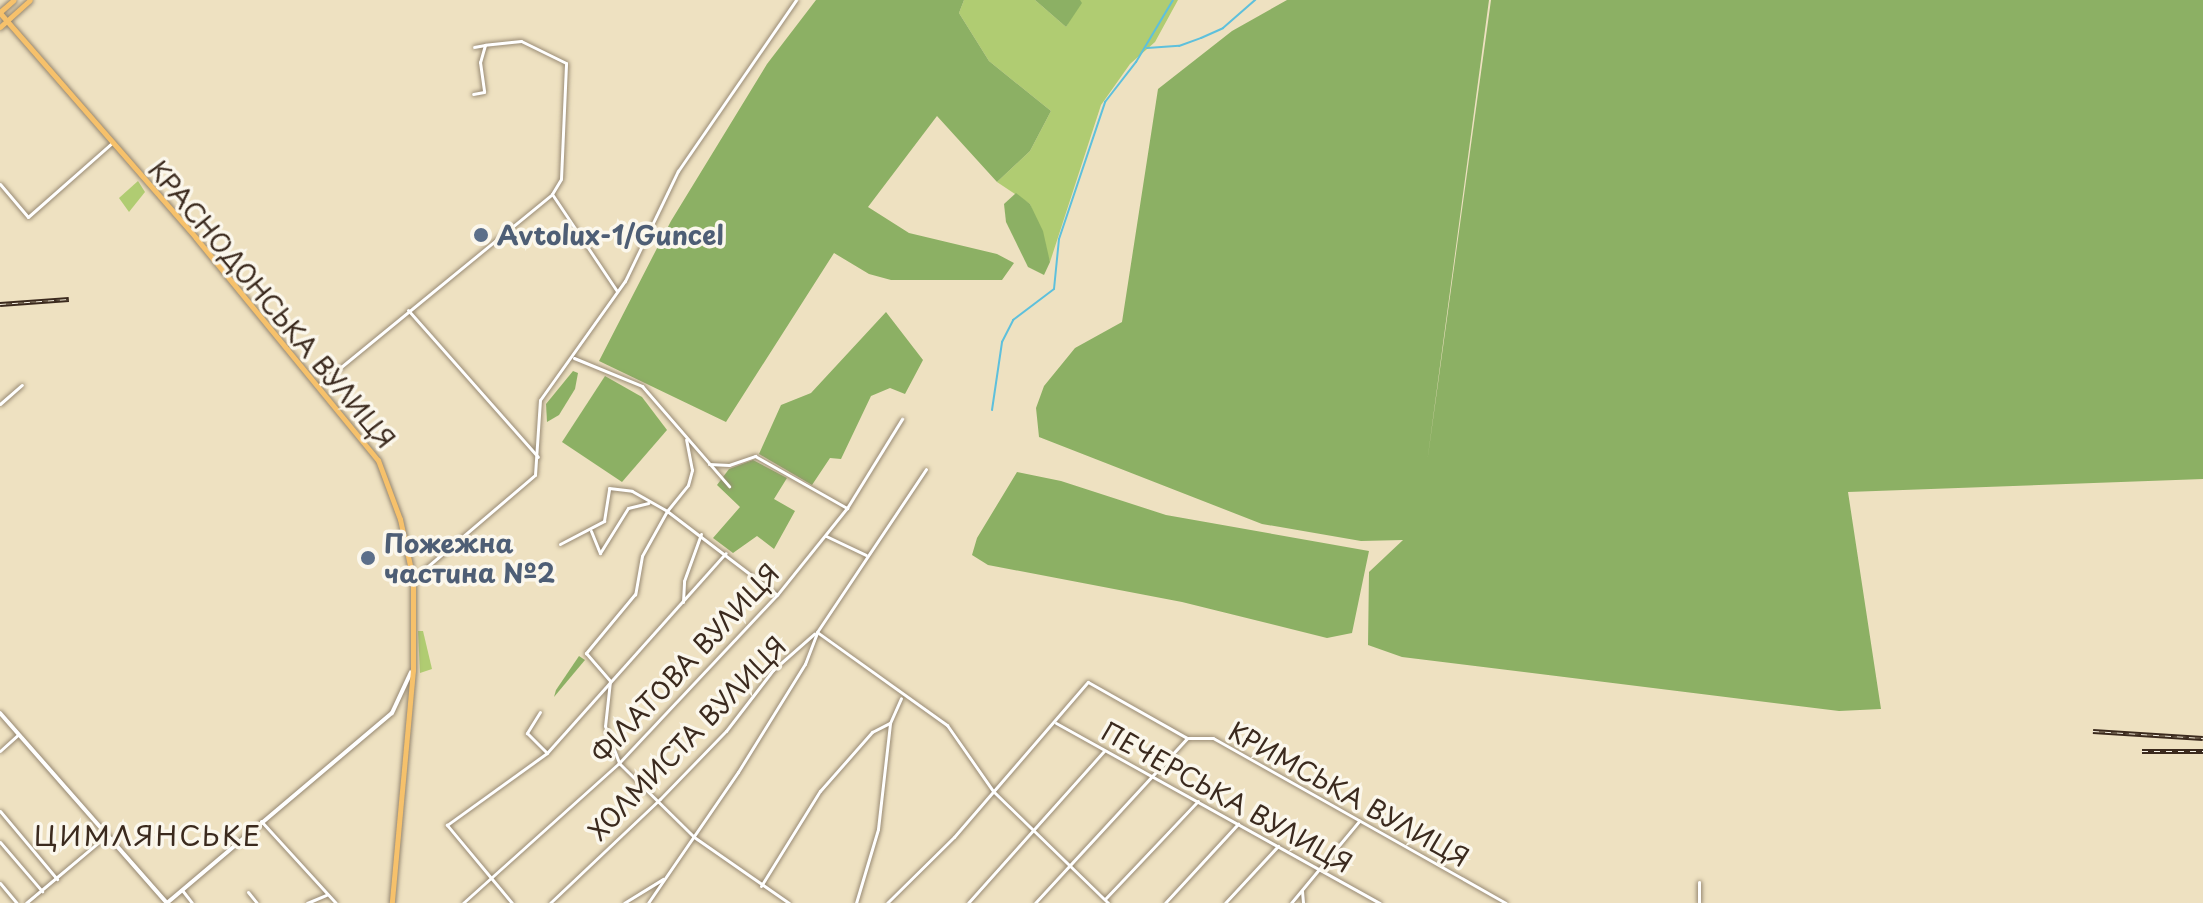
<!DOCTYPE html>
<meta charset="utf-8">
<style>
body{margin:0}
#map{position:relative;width:2203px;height:903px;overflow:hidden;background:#eee1c1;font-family:"Playpen Sans",sans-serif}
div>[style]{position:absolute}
.green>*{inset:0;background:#b0cc72}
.forest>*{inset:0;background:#8cb064}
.stream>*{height:2px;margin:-1px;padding:0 1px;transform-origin:1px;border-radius:1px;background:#5ec0dc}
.roads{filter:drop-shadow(0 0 2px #948670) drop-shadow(0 0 2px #948670)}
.minor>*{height:3px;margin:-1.5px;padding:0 1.5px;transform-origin:1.5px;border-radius:1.5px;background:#fff}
.tertiary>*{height:4px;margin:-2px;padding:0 2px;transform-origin:2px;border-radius:2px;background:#fff}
.primary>*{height:5px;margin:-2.5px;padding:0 2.5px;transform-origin:2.5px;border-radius:2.5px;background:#f6c16b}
.rail>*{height:5px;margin-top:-2.5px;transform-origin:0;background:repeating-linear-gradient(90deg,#fbf7ec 0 6px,#3b2a1e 0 12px);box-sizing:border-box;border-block:2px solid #3b2a1e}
.dots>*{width:22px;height:22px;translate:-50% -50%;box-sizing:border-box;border:4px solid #fbf7ec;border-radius:50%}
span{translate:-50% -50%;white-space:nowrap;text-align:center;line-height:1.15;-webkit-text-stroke:7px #fbf7ec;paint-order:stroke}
.service-label{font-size:26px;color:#4e5e75;font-weight:700}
.left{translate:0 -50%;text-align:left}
.street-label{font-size:26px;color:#3b2a1e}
.neighbourhood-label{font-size:28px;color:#3b2a1e;letter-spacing:2px}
</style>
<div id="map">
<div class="green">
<div style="clip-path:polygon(964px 0,1035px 0,1066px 27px,1080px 0,1178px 0,1155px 42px,1130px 64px,1101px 105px,1050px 262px,1030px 204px,997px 182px,1030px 151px,1051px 111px,989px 61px,959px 13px)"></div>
<div style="clip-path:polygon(138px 181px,145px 192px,129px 212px,119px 198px)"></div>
<div style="clip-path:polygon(418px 631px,423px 631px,432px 669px,420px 673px)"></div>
</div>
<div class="forest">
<div style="clip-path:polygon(816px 0,964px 0,959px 13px,989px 61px,1051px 111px,1030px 151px,997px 182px,937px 116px,868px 207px,909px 233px,997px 254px,1014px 263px,1002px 280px,891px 280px,869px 274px,834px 253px,726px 422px,599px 361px,671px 221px,767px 64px)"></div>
<div style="clip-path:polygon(1035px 0,1080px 0,1082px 3px,1066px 27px)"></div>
<div style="clip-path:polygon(1287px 0,1489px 0,1427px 463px,1491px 0,2203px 0,2203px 479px,1848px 492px,1881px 709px,1839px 711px,1402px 657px,1368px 645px,1369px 572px,1403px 540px,1361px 541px,1262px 524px,1039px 437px,1036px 408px,1044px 386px,1075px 348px,1122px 322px,1158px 89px,1232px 31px)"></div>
<div style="clip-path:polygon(1016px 193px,1030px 204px,1043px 231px,1050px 262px,1044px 275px,1028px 267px,1006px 222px,1004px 204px)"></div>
<div style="clip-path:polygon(886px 312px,923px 360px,905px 394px,890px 388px,871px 396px,841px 459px,830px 458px,812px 485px,759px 454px,781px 405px,811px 393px)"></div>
<div style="clip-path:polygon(573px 371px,578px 373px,575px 389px,559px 415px,547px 422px,546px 404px)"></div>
<div style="clip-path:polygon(605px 376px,642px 397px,667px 430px,622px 482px,562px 442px)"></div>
<div style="clip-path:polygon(753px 460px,787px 478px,774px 499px,795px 511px,774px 549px,757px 536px,733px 553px,713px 538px,740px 507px,717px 485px,729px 469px)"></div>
<div style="clip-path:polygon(1017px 472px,1061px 481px,1166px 515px,1369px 551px,1352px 633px,1327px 638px,1182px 602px,988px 565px,972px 555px,977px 538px)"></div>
<div style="clip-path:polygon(579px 656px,585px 660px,554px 697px,556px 690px)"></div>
</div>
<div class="stream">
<div style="left:1147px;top:48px;width:32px;rotate:-4deg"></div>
<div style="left:1179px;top:46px;width:23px;rotate:-20deg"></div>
<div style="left:1201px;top:38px;width:24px;rotate:-24deg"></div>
<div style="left:1223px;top:28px;width:43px;rotate:-41.2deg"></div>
<div style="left:992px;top:410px;width:69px;rotate:-81.6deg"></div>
<div style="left:1002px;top:342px;width:25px;rotate:-63deg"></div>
<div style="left:1013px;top:320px;width:51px;rotate:-37.1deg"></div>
<div style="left:1054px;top:289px;width:50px;rotate:-84.3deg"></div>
<div style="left:1059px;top:239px;width:145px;rotate:-71.4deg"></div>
<div style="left:1105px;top:102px;width:51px;rotate:-52.2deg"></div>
<div style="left:1136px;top:62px;width:72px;rotate:-59.2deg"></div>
</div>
<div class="roads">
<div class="minor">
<div style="left:474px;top:47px;width:11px;rotate:-10deg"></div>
<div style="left:0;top:184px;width:43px;rotate:49.7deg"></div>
<div style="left:28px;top:217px;width:112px;rotate:-41.4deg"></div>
<div style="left:552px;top:194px;width:117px;rotate:56.2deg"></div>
<div style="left:408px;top:310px;width:196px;rotate:48.5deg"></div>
<div style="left:574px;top:358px;width:74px;rotate:22.4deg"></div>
<div style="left:642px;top:386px;width:133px;rotate:49deg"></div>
<div style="left:319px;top:385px;width:301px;rotate:-39.3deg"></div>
<div style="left:552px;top:194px;width:17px;rotate:-59deg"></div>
<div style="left:561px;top:179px;width:116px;rotate:-87.5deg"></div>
<div style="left:566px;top:63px;width:50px;rotate:-153.9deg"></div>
<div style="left:521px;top:41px;width:36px;rotate:174deg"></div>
<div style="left:485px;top:45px;width:18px;rotate:106deg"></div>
<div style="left:480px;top:62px;width:30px;rotate:82deg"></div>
<div style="left:484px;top:92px;width:11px;rotate:170deg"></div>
<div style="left:0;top:404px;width:29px;rotate:-41deg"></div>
<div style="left:709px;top:464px;width:20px;rotate:3deg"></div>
<div style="left:729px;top:465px;width:28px;rotate:-19deg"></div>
<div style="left:755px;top:456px;width:106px;rotate:29.5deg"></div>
<div style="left:591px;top:531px;width:24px;rotate:68deg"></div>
<div style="left:600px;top:553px;width:53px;rotate:-58.1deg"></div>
<div style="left:628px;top:508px;width:21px;rotate:-14deg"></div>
<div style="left:826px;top:536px;width:44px;rotate:25.4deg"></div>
<div style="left:560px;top:544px;width:50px;rotate:-27.6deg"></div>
<div style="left:604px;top:521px;width:33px;rotate:-81deg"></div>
<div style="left:609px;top:488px;width:23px;rotate:7deg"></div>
<div style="left:632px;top:491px;width:40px;rotate:29.7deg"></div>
<div style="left:667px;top:511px;width:33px;rotate:-51deg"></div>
<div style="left:688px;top:485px;width:16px;rotate:-75deg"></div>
<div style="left:692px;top:470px;width:31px;rotate:-101deg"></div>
<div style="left:414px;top:578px;width:159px;rotate:-40.4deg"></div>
<div style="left:535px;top:475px;width:75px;rotate:-86.2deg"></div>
<div style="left:540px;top:400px;width:146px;rotate:-54.5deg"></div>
<div style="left:625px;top:281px;width:122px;rotate:-64.3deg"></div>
<div style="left:678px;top:171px;width:208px;rotate:-55.4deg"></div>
<div style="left:776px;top:594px;width:137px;rotate:-142.7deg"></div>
<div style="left:667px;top:511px;width:51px;rotate:119.1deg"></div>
<div style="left:642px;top:556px;width:39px;rotate:100deg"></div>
<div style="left:635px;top:594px;width:77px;rotate:129.7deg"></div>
<div style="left:586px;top:653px;width:37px;rotate:49deg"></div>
<div style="left:610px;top:681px;width:45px;rotate:96.3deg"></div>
<div style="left:605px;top:726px;width:40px;rotate:69deg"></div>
<div style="left:619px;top:763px;width:105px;rotate:44.6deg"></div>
<div style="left:694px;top:837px;width:116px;rotate:34.8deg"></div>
<div style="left:683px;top:602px;width:21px;rotate:-87deg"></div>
<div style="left:684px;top:581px;width:50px;rotate:-70.1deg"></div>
<div style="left:817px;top:632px;width:160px;rotate:35.6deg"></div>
<div style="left:947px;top:725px;width:80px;rotate:55.1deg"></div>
<div style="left:993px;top:791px;width:161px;rotate:44.2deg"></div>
<div style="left:540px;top:712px;width:25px;rotate:122deg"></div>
<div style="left:527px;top:733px;width:28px;rotate:45deg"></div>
<div style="left:1056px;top:723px;width:371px;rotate:29.1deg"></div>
<div style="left:0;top:751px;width:24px;rotate:-42deg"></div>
<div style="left:0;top:811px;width:89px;rotate:50deg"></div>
<div style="left:261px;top:821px;width:111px;rotate:47.6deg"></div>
<div style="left:0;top:842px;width:65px;rotate:49.4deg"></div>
<div style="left:0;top:883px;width:26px;rotate:50deg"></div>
<div style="left:761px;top:886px;width:112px;rotate:-58.2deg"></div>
<div style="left:820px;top:791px;width:79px;rotate:-48.6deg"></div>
<div style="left:872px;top:732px;width:20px;rotate:-27deg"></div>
<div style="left:182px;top:890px;width:16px;rotate:52deg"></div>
<div style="left:1302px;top:891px;width:12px;rotate:85deg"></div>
<div style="left:248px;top:892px;width:14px;rotate:51deg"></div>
<div style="left:1105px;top:899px;width:135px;rotate:-46.5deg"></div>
<div style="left:26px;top:903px;width:103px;rotate:-39.9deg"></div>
<div style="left:307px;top:903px;width:21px;rotate:-23deg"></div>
<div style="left:463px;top:903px;width:210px;rotate:-41.9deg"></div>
<div style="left:619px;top:763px;width:231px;rotate:-46.8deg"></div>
<div style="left:777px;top:595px;width:112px;rotate:-51.2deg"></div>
<div style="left:847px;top:508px;width:105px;rotate:-58.3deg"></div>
<div style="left:512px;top:903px;width:102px;rotate:-129.8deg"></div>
<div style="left:447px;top:825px;width:123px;rotate:-35.8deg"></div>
<div style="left:547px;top:753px;width:268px;rotate:-48.2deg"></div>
<div style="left:550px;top:903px;width:151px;rotate:-43.4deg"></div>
<div style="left:660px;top:799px;width:95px;rotate:-45.9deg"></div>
<div style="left:726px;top:731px;width:77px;rotate:-52.4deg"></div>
<div style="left:773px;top:670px;width:55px;rotate:-41.3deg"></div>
<div style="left:624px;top:903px;width:46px;rotate:-31.6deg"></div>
<div style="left:648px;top:903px;width:159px;rotate:-55.5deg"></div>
<div style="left:738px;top:772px;width:127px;rotate:-58.2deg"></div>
<div style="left:805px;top:664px;width:34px;rotate:-69deg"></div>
<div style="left:817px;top:632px;width:196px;rotate:-56.2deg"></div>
<div style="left:856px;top:903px;width:77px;rotate:-73.4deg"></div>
<div style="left:878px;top:829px;width:107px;rotate:-83.5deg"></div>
<div style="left:890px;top:723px;width:27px;rotate:-66deg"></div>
<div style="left:887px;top:903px;width:94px;rotate:-44.6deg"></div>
<div style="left:954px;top:837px;width:205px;rotate:-49.2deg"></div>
<div style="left:1088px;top:682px;width:114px;rotate:29.5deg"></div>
<div style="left:1187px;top:738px;width:26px"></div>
<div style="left:1213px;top:738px;width:336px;rotate:29.4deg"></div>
<div style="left:968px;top:903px;width:204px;rotate:-48.2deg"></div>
<div style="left:1035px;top:903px;width:224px;rotate:-47.3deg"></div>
<div style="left:1165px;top:903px;width:108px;rotate:-47.3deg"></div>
<div style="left:1225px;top:903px;width:78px;rotate:-47.1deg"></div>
<div style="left:1291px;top:903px;width:107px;rotate:-50.3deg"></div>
<div style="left:1699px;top:903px;width:21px;rotate:-90deg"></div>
</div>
<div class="tertiary">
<div style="left:0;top:713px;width:253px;rotate:48.7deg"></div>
<div style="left:167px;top:903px;width:294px;rotate:-40.2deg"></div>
<div style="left:392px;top:713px;width:45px;rotate:-65.1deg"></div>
</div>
<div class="primary">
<div style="left:0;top:12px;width:18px;rotate:-41deg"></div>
<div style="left:0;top:13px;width:298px;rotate:48.9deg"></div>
<div style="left:196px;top:238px;width:287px;rotate:50.7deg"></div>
<div style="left:378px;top:460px;width:63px;rotate:69.6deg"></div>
<div style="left:400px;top:519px;width:61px;rotate:77.8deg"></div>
<div style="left:413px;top:579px;width:91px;rotate:90deg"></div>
<div style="left:413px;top:670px;width:234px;rotate:95.2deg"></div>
<div style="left:0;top:27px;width:40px;rotate:-42deg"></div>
</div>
</div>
<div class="rail">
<div style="left:0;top:304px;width:69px;rotate:-4.1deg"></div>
<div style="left:2093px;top:731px;width:110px;rotate:3.6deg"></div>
<div style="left:2142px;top:751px;width:61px"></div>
</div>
<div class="dots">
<div style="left:481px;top:235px;background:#5c6f8a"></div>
<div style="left:368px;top:558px;background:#5c6f8a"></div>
</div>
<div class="service-label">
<span class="left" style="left:497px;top:235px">Avtolux-1/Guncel</span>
<span class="left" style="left:384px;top:558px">Пожежна<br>частина №2</span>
</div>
<div class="street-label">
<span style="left:272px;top:304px;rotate:50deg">КРАСНОДОНСЬКА ВУЛИЦЯ</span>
<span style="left:685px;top:663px;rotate:-47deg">ФІЛАТОВА ВУЛИЦЯ</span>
<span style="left:687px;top:738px;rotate:-46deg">ХОЛМИСТА ВУЛИЦЯ</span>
<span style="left:1349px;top:794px;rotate:29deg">КРИМСЬКА ВУЛИЦЯ</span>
<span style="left:1227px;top:797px;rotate:29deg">ПЕЧЕРСЬКА ВУЛИЦЯ</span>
</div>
<div class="neighbourhood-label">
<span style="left:148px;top:835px">ЦИМЛЯНСЬКЕ</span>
</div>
</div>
